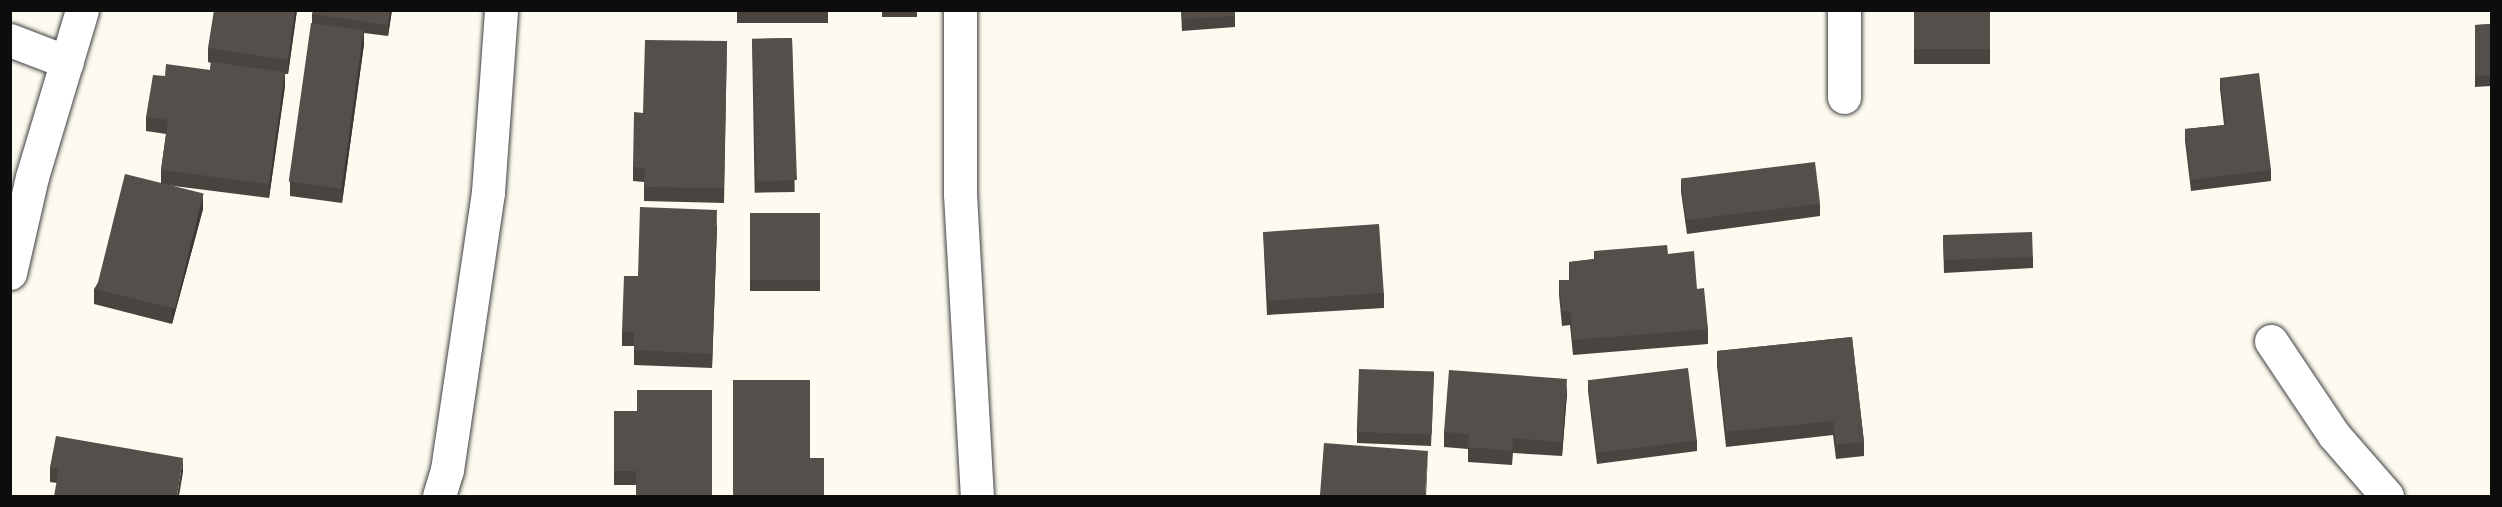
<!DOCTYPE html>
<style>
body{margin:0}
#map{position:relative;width:2502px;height:507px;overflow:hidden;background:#fdfbf0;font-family:"Source Serif 4",serif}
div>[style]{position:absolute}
.roads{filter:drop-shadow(0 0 2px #404040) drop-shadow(0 0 2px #404040)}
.minor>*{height:33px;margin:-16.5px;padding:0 16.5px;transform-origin:16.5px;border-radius:16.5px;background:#fff}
.wall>*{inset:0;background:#494440;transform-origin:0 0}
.shaded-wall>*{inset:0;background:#3c3734}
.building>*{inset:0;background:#554f4b;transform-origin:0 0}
span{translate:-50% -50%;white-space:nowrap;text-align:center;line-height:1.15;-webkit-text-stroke:6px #fff;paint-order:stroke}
.frame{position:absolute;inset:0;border:12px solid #0d0d0d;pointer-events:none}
</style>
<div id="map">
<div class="roads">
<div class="minor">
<div style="left:960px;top:10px;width:184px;rotate:90deg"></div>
<div style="left:960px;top:194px;width:302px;rotate:86.8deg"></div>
<div style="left:10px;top:40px;width:61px;rotate:21.1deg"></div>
<div style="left:1844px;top:97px;width:87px;rotate:-90deg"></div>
<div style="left:10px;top:273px;width:98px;rotate:-77.1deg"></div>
<div style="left:32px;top:177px;width:174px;rotate:-73.3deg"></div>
<div style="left:2271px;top:341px;width:113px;rotate:56.2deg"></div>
<div style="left:2334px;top:435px;width:81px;rotate:49deg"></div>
<div style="left:439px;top:496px;width:27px;rotate:-73deg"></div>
<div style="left:447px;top:470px;width:281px;rotate:-81.6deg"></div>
<div style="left:488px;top:192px;width:182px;rotate:-85.9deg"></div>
</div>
</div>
<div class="wall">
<div style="clip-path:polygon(297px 10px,288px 74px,285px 74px,285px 86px,269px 198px,166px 185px,203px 209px,172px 324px,94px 304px,94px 289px,161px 183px,161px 170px,166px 134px,146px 131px,146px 117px,165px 76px,210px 70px,211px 63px,208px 62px,208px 48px)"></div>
<div style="clip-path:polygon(392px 10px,388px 36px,364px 33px,364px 44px,342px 203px,290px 196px,290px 182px,312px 23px,312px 14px)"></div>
<div style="left:737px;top:10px;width:91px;height:13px"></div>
<div style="left:882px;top:10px;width:35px;height:7px"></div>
<div style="clip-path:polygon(1181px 10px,1235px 10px,1235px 27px,1182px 31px)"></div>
<div style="left:1914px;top:10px;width:76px;height:54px"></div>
<div style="clip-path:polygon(2490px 10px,2492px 10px,2492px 101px,2491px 86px,2475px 87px,2475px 25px,2491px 24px)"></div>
<div style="left:792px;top:38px;width:154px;height:40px;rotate:89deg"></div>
<div style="clip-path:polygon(727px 41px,724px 203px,644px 201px,644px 182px,633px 181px,633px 167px,643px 113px)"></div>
<div style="clip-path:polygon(2220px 78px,2271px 170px,2271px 181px,2191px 191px,2185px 141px,2185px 129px,2224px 125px,2220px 89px)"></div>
<div style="clip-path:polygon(1681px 180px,1820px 204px,1820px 216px,1687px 234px,1681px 192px)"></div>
<div style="left:750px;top:213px;width:70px;height:78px"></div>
<div style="clip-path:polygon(717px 225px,712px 368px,634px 365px,634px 346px,622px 346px,622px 332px,638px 276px)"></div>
<div style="clip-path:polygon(1263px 232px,1384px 293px,1384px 308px,1267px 315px)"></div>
<div style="clip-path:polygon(1943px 237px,2033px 257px,2033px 268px,1944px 273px)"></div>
<div style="clip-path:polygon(1594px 251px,1668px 254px,1697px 289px,1708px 329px,1708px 344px,1573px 355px,1570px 325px,1562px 326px,1559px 295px,1559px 280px,1569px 280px,1569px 262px,1594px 259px)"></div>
<div style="clip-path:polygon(1852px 337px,1864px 442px,1864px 456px,1836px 459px,1833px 435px,1726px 447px,1717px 366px,1717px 351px)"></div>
<div style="clip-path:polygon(1434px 372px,1431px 446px,1357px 443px,1357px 432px)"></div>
<div style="clip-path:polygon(1588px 380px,1697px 440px,1697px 451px,1597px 464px,1588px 391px)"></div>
<div style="clip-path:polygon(1567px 393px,1562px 456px,1513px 453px,1512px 465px,1468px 462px,1468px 449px,1444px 447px,1444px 432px)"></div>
<div style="left:614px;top:411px;width:23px;height:74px"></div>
<div style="clip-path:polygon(50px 467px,183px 472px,57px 483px,50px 482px)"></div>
</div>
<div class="shaded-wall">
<div style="clip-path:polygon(295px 10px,297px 10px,288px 74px,288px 60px)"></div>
<div style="clip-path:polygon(390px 10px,392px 10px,388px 36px,388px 25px)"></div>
<div style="clip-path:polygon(364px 30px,364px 44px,342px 203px,342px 189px)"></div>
<div style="clip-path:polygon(285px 72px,285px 86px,269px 198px,269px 184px)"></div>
<div style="clip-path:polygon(203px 194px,203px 209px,172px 324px,172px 310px)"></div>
<div style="clip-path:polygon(717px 210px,717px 225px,712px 368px,712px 354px)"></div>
<div style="clip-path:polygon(1567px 379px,1567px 393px,1562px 456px,1562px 442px)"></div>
<div style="clip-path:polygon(1428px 451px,1426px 496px,1425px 496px)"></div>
<div style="clip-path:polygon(183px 458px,183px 472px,179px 496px,177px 496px)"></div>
</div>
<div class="building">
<div style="clip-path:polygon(214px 10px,295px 10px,288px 60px,208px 48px)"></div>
<div style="clip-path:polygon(313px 10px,390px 10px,388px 25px,312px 14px)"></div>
<div style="clip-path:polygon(1181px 10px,1235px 10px,1235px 16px,1182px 19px)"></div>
<div style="left:1914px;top:10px;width:76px;height:39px"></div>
<div style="clip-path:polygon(2491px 10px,2492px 10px,2492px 90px,2491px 75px,2475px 76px,2475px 25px,2491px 24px)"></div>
<div style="left:311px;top:23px;width:53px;height:160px;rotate:8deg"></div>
<div style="left:792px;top:38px;width:142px;height:40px;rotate:88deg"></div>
<div style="clip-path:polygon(645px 40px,727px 41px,724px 188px,644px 187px,645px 168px,633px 167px,634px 112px,643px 113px)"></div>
<div style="clip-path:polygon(211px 62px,285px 72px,269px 184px,161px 170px,168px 120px,146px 117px,153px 75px,165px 76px,166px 64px,210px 70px)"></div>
<div style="clip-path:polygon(2259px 73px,2271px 170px,2191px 180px,2185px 129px,2226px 125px,2220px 78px)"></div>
<div style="left:1815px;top:162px;width:42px;height:135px;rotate:83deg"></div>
<div style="left:125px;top:174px;width:81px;height:119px;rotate:14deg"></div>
<div style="clip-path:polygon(640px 207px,717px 210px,712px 354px,634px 350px,634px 332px,622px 332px,624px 276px,638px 276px)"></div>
<div style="left:750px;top:213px;width:70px;height:67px"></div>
<div style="left:1379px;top:224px;width:69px;height:116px;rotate:86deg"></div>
<div style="left:2032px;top:232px;width:25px;height:89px;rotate:88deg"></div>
<div style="clip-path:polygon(1667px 245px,1668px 254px,1694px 251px,1697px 289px,1704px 288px,1708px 329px,1573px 340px,1570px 311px,1562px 311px,1559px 280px,1570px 280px,1569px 262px,1595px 259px,1594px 251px)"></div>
<div style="clip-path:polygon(1852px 337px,1864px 442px,1836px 445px,1833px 421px,1726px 432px,1717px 351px)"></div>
<div style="left:1688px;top:368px;width:73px;height:101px;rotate:83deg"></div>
<div style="left:1359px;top:369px;width:75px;height:63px;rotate:2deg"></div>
<div style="clip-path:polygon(1449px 370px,1567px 379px,1562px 442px,1513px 438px,1512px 451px,1468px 447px,1469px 434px,1444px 432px)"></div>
<div style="clip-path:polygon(733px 380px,810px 380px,810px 458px,824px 458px,824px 496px,733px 496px)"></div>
<div style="clip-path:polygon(637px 390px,712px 390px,712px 496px,636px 496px,636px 471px,614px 471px,614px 411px,637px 411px)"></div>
<div style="clip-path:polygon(56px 436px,183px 458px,177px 496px,54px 496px,59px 469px,50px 467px)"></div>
<div style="clip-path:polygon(1324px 443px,1428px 451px,1425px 496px,1340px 496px,1320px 495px)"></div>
</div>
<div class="frame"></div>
</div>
